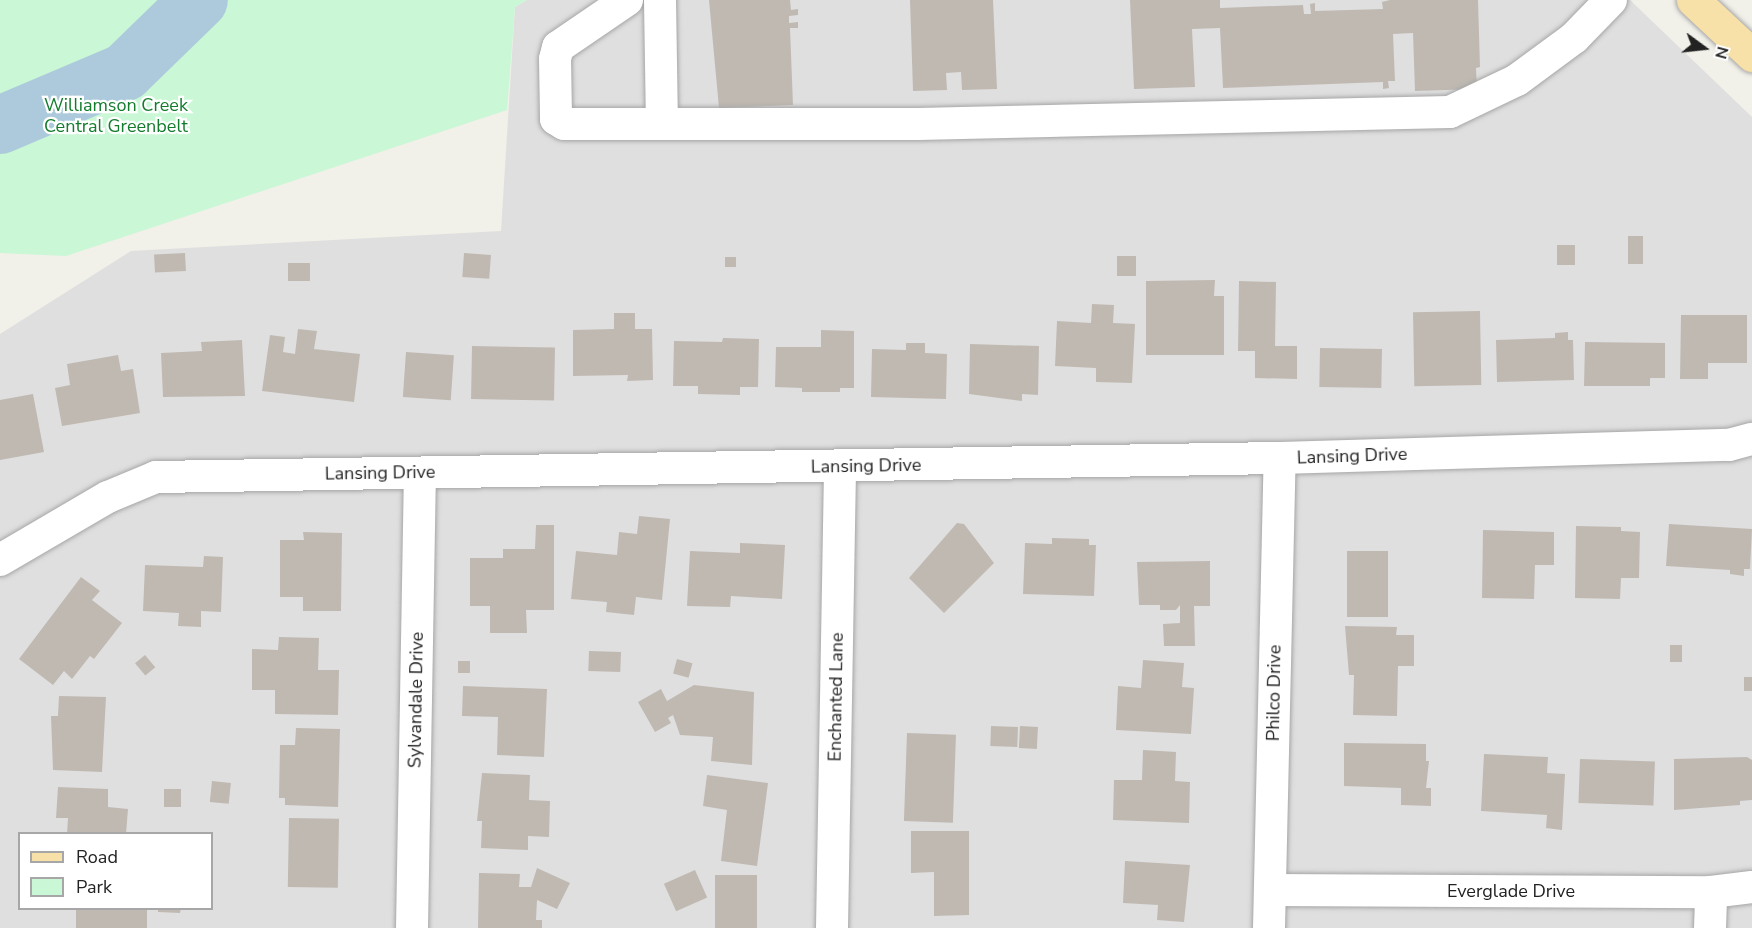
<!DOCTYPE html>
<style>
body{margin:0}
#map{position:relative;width:1752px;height:928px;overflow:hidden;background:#f1f0e9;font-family:"Nunito Sans",sans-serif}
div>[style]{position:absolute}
.residential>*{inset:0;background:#e0dfdf}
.park>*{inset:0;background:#caf7d5}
.river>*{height:58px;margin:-29px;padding:0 29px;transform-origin:29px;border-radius:29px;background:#adcadc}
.building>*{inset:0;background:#bfb9b2;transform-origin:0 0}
.roads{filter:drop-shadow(0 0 2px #a6a6a6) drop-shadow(0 0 2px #a6a6a6)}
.minor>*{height:32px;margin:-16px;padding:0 16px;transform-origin:16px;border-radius:16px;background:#fff}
.major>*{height:33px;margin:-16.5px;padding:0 16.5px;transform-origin:16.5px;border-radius:16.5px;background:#f7e1a8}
span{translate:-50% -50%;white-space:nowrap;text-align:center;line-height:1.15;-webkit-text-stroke:4.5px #fff;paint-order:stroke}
.park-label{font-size:18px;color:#137c2c}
.street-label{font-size:18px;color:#222}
.legend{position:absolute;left:18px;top:832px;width:195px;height:78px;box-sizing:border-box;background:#fff;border:2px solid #a7a7a7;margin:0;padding:8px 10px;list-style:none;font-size:18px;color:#222}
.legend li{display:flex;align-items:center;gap:12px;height:30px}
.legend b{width:30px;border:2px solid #a7a7a7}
.north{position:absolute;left:1674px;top:18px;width:60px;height:60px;-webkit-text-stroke:4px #fff;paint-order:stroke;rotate:105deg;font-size:16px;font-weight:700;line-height:24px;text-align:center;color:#222}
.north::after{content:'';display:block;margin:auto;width:21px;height:27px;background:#222;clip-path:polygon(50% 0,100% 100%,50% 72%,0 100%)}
</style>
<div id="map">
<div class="residential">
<div style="clip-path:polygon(evenodd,527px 0,1630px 0,1752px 117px,1752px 928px,0 928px,0 334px,131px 251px,501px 231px,515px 7px,527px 0,20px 834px,212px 834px,212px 908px,20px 908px,20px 834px)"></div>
</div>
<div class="park">
<div style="clip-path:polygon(0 0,527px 0,515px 7px,507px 110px,66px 256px,0 253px)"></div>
</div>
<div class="river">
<div style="left:0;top:125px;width:136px;rotate:-23deg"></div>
<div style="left:125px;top:72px;width:103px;rotate:-44.2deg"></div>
</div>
<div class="building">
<div style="clip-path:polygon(709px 0,790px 0,791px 10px,798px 9px,798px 15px,789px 16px,789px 23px,798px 22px,798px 28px,790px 28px,793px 105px,719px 108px)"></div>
<div style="clip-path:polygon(910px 0,993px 0,997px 89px,962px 90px,961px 72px,946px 73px,947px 90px,913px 91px)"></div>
<div style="clip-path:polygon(1130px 0,1220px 0,1220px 8px,1303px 5px,1304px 14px,1311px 14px,1310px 4px,1315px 3px,1315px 11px,1383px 9px,1382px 2px,1390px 0,1478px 0,1480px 67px,1476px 68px,1477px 89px,1415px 91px,1413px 33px,1393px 34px,1395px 81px,1388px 81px,1389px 88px,1383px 89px,1383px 82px,1223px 88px,1220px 28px,1192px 29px,1195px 87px,1134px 89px)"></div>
<div style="left:1628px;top:236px;width:15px;height:28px"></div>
<div style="left:1557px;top:245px;width:18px;height:20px"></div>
<div style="left:185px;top:253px;width:18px;height:31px;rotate:87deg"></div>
<div style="left:464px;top:253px;width:27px;height:24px;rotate:4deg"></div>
<div style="left:1117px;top:256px;width:19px;height:20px"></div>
<div style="left:725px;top:257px;width:11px;height:10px"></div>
<div style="left:288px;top:263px;width:22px;height:18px"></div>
<div style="clip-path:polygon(1215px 280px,1214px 296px,1224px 296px,1224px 355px,1146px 355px,1146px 281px)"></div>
<div style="clip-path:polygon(1239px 281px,1276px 282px,1275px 346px,1297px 346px,1297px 379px,1255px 378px,1255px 351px,1238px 351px)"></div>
<div style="clip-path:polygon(1092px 304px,1114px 305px,1113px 323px,1135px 324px,1132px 383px,1096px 382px,1096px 368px,1055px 366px,1057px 321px,1091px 323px)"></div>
<div style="left:1480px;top:311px;width:74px;height:67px;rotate:89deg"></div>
<div style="clip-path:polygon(614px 313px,635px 313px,635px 329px,652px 329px,653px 380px,627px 381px,628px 375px,573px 376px,573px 330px,614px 329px)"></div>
<div style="clip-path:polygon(1681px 315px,1747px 315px,1747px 363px,1708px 363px,1708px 379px,1680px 379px)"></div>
<div style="clip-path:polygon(298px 329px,317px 331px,314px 349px,360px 354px,354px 402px,262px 391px,270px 335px,285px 337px,283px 352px,295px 354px)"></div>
<div style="clip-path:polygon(821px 330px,854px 331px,854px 388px,840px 388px,840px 392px,802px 392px,802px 388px,775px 387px,776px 347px,821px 347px)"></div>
<div style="clip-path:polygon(1568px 332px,1568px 340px,1573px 340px,1574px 380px,1497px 382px,1496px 340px,1555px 338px,1555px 333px)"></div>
<div style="clip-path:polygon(723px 338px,759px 339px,758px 387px,740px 387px,740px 395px,698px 394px,698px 386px,673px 386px,674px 341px,722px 342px)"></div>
<div style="clip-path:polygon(242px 340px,245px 396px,163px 397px,161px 353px,202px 351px,201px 342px)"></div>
<div style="clip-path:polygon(1585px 342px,1665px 343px,1665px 378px,1650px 378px,1650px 386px,1584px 386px)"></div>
<div style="clip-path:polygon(906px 343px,925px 343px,925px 353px,947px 354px,946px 399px,871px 397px,872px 349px,906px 350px)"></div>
<div style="clip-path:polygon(970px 344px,1039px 346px,1038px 395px,1022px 394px,1022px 401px,969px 394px)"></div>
<div style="left:472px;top:346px;width:83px;height:53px;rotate:1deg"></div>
<div style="left:1320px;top:348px;width:62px;height:39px;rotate:1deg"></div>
<div style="left:406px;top:352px;width:48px;height:45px;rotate:4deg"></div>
<div style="clip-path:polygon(118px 355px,121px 371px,133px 369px,140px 413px,62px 426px,55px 388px,70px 385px,67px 364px)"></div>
<div style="clip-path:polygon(33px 394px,44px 452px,0 460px,0 400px)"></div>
<div style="clip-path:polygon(639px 516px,670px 519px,662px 600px,636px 597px,634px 615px,606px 612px,607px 602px,571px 599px,576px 551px,617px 555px,619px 532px,637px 534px)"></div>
<div style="clip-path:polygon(957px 523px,964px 524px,994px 563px,944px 613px,909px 578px)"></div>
<div style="clip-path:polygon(1669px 524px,1752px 529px,1750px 569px,1744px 569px,1744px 576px,1730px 574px,1730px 570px,1666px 566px)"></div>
<div style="clip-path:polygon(536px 525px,554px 525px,554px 610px,526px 610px,527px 633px,490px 633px,490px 606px,470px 606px,470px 558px,503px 558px,503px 549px,535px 549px)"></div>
<div style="clip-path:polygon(1576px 526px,1621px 527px,1621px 531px,1640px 532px,1639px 578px,1621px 578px,1620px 599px,1575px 598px)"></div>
<div style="clip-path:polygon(1483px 530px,1554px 532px,1554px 565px,1535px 565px,1534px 599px,1482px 598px)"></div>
<div style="clip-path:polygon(303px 532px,342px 533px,341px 611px,303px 611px,303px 597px,280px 597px,280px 540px,304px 540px)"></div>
<div style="clip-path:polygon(1052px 538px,1089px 539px,1089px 545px,1096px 545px,1094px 596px,1023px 594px,1025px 543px,1052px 544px)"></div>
<div style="clip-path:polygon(740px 543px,785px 545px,782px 599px,731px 596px,730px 607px,687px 606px,690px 551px,740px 553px)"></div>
<div style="left:1347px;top:551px;width:41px;height:66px"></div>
<div style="clip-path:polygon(204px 556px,223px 557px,221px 612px,201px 611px,201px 627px,178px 626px,179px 613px,143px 611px,145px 565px,203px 567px)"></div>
<div style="clip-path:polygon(1210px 561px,1210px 606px,1194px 606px,1195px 646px,1164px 646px,1163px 624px,1180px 623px,1180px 605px,1176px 610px,1160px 610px,1160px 605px,1139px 605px,1137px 562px)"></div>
<div style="clip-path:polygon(81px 577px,100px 591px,92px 600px,122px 623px,94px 659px,90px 656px,72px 679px,64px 671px,53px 685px,19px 659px)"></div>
<div style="clip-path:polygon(1345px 626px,1397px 627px,1396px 635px,1414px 635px,1414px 666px,1398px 666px,1397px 716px,1353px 715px,1354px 675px,1349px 675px)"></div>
<div style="clip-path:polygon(279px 637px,319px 638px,318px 670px,339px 670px,338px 715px,275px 714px,275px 690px,252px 690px,252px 649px,278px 650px)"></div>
<div style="left:1670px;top:645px;width:12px;height:17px"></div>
<div style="left:589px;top:651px;width:32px;height:20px;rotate:2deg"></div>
<div style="left:145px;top:655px;width:16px;height:13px;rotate:50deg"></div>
<div style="left:677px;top:659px;width:16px;height:15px;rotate:15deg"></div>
<div style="clip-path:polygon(1143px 660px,1184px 663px,1182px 687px,1194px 688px,1191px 734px,1116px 730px,1118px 686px,1141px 688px)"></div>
<div style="left:458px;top:661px;width:12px;height:12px"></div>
<div style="left:1744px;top:677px;width:8px;height:14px"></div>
<div style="clip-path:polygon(694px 685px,754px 692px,752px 765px,711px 761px,713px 737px,680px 735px,673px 715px,668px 718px,671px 723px,655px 732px,638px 702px,661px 689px,667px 701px)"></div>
<div style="clip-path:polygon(463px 686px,547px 689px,544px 757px,497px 755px,498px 717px,462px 716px)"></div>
<div style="clip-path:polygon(59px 696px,106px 697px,102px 772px,53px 770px,51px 716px,58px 716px)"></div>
<div style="left:991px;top:726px;width:27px;height:20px;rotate:2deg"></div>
<div style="left:1020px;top:726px;width:18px;height:22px;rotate:3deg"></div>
<div style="clip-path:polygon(296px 728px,340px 729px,338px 807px,285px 805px,285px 798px,279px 798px,280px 745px,295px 745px)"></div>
<div style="left:907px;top:733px;width:49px;height:88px;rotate:2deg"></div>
<div style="clip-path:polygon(1344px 743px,1426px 744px,1426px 761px,1429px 761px,1426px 788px,1431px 788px,1431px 806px,1401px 805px,1401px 788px,1344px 786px)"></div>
<div style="clip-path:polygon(1143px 750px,1176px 752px,1175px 781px,1190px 782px,1189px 823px,1113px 820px,1114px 780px,1142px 780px)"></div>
<div style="clip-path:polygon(1484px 754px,1548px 757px,1547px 773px,1565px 774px,1562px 830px,1546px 828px,1547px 815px,1481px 811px)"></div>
<div style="clip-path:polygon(1747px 757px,1752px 760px,1752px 800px,1740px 801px,1740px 805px,1674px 810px,1674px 759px)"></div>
<div style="left:1580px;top:759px;width:75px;height:44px;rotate:2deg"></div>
<div style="clip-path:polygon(482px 773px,530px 775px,529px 800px,550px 801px,549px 837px,528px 836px,528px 850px,481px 848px,482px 821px,477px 821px)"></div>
<div style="clip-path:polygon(707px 775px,768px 783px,757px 866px,721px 861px,727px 810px,703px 806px)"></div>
<div style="left:212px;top:781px;width:19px;height:21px;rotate:6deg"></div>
<div style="clip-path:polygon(58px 787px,108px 789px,108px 807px,128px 809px,126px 834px,67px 834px,68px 818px,56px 818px)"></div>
<div style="left:164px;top:789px;width:17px;height:18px"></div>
<div style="left:289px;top:818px;width:50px;height:69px;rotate:1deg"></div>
<div style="clip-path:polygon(911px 831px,969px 831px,969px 915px,934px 916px,934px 872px,911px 873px)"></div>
<div style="clip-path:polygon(1125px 861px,1190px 865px,1184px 922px,1157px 920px,1158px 905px,1123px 903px)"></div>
<div style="clip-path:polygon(537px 868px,570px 883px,557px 909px,537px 900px,536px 920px,542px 920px,542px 928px,478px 928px,479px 873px,520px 874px,519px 887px,531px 887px)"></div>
<div style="left:695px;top:870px;width:30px;height:34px;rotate:66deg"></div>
<div style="left:715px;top:875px;width:42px;height:53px"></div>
<div style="left:76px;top:908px;width:71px;height:20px"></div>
<div style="clip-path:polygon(158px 908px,181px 908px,180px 913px,158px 912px)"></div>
</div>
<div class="roads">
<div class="minor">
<div style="left:627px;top:0;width:83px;rotate:145.7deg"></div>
<div style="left:558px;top:47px;width:12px;rotate:104deg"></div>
<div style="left:555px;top:59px;width:60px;rotate:89deg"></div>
<div style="left:556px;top:119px;width:9px;rotate:32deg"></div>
<div style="left:564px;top:124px;width:354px"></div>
<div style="left:918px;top:124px;width:532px;rotate:-1.29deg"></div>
<div style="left:1450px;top:112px;width:74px;rotate:-25.5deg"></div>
<div style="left:1517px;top:80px;width:71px;rotate:-36.4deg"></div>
<div style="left:1574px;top:38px;width:53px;rotate:-45.8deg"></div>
<div style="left:660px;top:0;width:124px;rotate:89.1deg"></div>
<div style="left:0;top:560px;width:125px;rotate:-30.3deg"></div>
<div style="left:108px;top:497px;width:52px;rotate:-22.6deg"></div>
<div style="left:156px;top:477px;width:1124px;rotate:-0.97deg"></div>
<div style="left:1280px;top:458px;width:449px;rotate:-1.7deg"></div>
<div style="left:1729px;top:445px;width:24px;rotate:-15deg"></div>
<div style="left:1270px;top:890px;width:441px;rotate:0.3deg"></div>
<div style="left:1711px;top:892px;width:41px;rotate:-7deg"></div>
<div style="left:412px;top:928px;width:455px;rotate:-89deg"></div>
<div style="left:832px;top:928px;width:462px;rotate:-89deg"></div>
<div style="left:1269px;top:928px;width:470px;rotate:-88.7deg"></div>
<div style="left:1710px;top:928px;width:36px;rotate:-88deg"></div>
</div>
<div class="major">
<div style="left:1693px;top:0;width:81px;rotate:43deg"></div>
</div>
</div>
<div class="park-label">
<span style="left:116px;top:116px">Williamson Creek<br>Central Greenbelt</span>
</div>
<div class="street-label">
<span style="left:1352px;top:456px;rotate:-2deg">Lansing Drive</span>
<span style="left:866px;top:466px;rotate:-1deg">Lansing Drive</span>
<span style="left:380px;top:473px;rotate:-1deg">Lansing Drive</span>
<span style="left:1274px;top:693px;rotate:-89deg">Philco Drive</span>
<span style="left:836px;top:697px;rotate:-89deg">Enchanted Lane</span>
<span style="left:416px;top:700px;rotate:-89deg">Sylvandale Drive</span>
<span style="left:1511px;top:891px">Everglade Drive</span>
</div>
<ul class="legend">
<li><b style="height:8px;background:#f7e1a8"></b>Road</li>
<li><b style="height:16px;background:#caf7d5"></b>Park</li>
</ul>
<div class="north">N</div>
</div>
